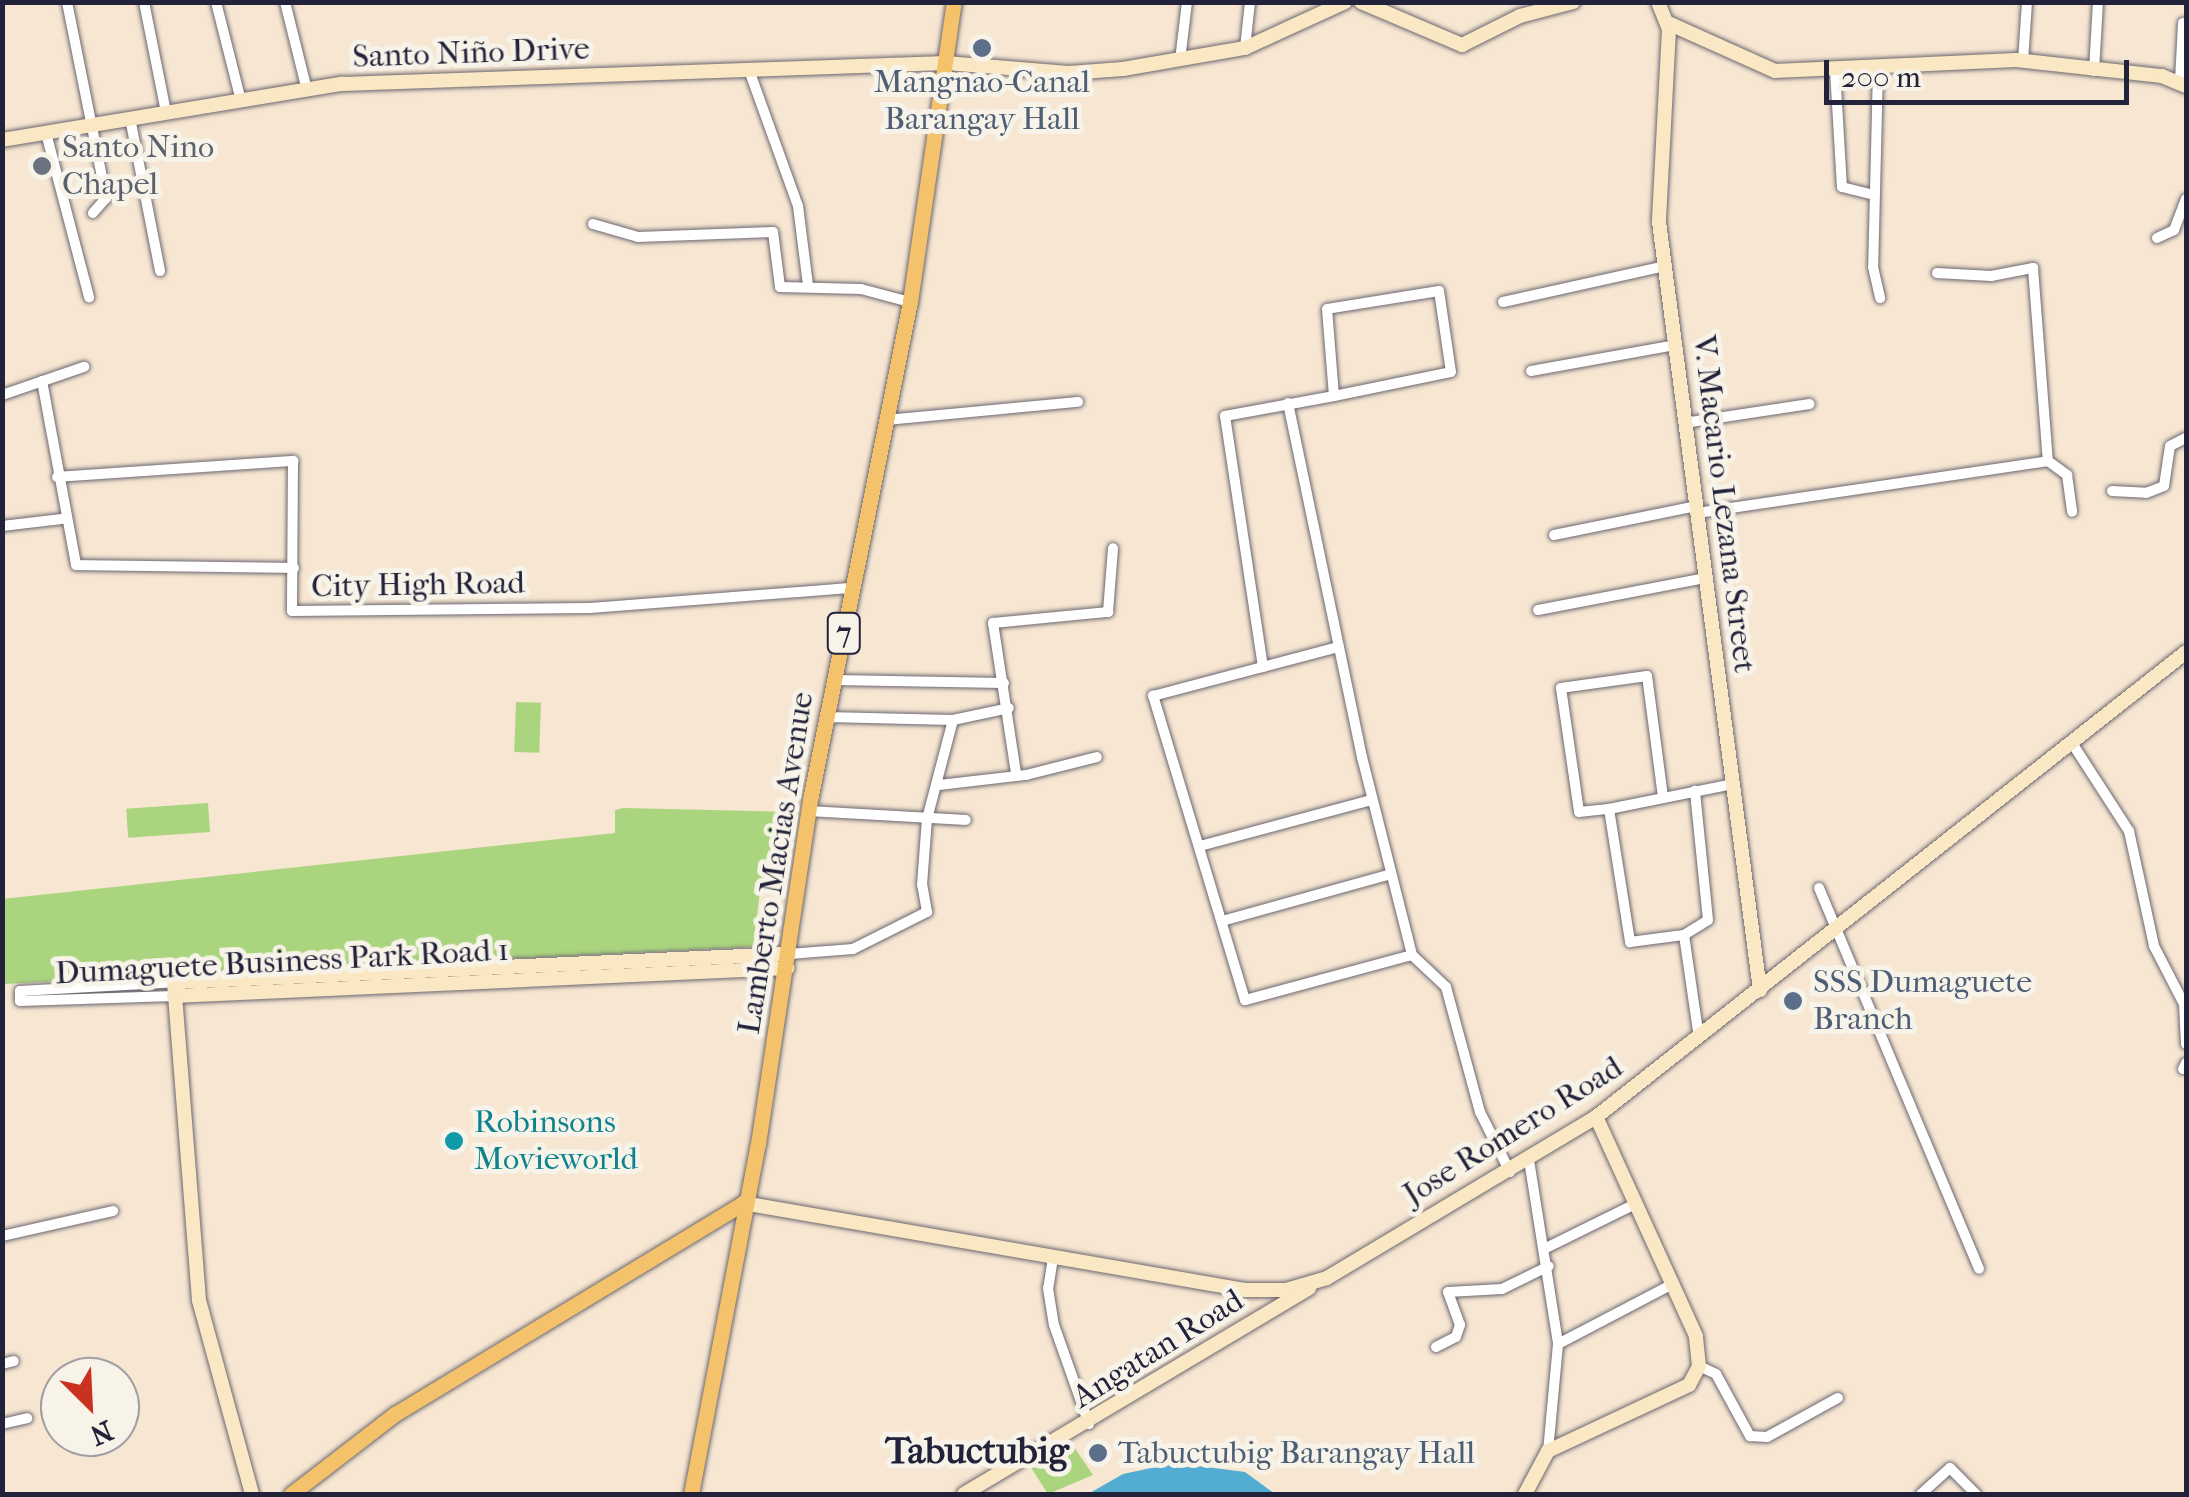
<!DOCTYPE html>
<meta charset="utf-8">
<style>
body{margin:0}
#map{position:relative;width:2189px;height:1497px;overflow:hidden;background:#f6e6d2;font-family:"IM FELL French Canon",serif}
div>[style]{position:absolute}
.green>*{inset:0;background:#abd47f;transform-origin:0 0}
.water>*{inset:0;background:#53acd1}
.roads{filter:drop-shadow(0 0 2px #6c6770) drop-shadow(0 0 2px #6c6770)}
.street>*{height:10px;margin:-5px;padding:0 5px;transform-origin:5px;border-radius:5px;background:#fff}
.secondary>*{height:14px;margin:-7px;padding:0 7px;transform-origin:7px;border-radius:7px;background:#fae7c3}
.primary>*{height:15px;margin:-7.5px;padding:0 7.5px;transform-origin:7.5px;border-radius:7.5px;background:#f3c26a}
.dots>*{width:28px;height:28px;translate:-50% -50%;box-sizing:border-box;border:5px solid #f7f3e8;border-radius:50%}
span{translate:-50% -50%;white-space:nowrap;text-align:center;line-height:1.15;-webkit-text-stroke:10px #f7f3e8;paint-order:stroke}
.shield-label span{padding:2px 8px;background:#f7f3e8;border:2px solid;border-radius:8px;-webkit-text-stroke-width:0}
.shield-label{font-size:30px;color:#22223b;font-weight:700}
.street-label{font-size:32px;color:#22223b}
.service-label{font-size:32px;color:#4e5e75}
.left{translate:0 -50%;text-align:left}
.worship-label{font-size:32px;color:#5b616d}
.culture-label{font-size:32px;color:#0d838f}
.quarter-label{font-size:38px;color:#22223b;font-weight:700}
.frame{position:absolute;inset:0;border:5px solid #22223b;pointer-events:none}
.north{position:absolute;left:40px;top:1357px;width:100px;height:100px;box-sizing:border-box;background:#f7f3e8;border:2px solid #a29fa3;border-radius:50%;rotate:156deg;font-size:28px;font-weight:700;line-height:40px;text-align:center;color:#22223b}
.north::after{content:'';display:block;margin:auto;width:35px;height:45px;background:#c8321e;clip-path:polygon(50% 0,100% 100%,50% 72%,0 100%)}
.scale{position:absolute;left:1824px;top:60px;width:305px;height:45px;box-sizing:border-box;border:5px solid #22223b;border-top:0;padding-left:12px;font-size:30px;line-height:35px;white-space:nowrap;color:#22223b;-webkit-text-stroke:8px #f7f3e8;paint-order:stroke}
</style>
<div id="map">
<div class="green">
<div style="left:516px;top:702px;width:25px;height:50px;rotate:2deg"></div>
<div style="left:208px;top:803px;width:29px;height:82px;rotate:86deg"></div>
<div style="clip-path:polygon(623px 808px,794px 812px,783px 874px,760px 892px,753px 947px,3px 984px,2px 899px,615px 833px,615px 810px)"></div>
<div style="clip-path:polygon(1072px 1444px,1093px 1475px,1048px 1494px,1030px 1466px)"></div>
</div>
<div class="water">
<div style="clip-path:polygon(1175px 1463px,1245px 1472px,1275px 1494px,1088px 1494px,1123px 1474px)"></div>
</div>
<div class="roads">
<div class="street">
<div style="left:67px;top:2px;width:200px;rotate:78.7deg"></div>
<div style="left:106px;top:198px;width:20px;rotate:131deg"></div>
<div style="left:144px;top:2px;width:112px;rotate:78.7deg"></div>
<div style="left:216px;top:2px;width:102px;rotate:75.8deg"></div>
<div style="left:285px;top:2px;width:91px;rotate:76deg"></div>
<div style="left:1245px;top:48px;width:46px;rotate:-83.8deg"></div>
<div style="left:1180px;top:60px;width:58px;rotate:-83.1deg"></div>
<div style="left:2023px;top:61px;width:59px;rotate:-86.1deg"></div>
<div style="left:1878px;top:69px;width:198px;rotate:91.4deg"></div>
<div style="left:1873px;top:267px;width:32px;rotate:77deg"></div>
<div style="left:749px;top:70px;width:145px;rotate:70.2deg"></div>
<div style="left:798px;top:206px;width:80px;rotate:82.8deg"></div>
<div style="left:1835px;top:70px;width:117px;rotate:86.6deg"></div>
<div style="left:1842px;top:187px;width:33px;rotate:14deg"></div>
<div style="left:2094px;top:71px;width:69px;rotate:-86.7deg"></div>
<div style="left:2180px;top:81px;width:58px;rotate:-87deg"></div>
<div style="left:130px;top:118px;width:156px;rotate:78.9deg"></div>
<div style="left:46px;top:133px;width:170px;rotate:75.3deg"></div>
<div style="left:593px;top:224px;width:47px;rotate:16.1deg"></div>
<div style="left:638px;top:237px;width:135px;rotate:-2.1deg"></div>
<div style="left:773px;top:232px;width:55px;rotate:82.7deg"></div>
<div style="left:780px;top:287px;width:81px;rotate:1.4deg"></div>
<div style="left:861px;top:289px;width:51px;rotate:14.9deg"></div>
<div style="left:2157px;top:238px;width:19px;rotate:-25deg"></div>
<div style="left:2174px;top:230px;width:33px;rotate:-69deg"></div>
<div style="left:1937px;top:273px;width:54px;rotate:3.2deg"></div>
<div style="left:1991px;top:276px;width:43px;rotate:-10.8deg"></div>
<div style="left:2033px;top:268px;width:194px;rotate:85.6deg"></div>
<div style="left:1503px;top:302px;width:167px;rotate:-12.5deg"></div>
<div style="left:1531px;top:371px;width:146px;rotate:-10.2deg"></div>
<div style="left:42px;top:381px;width:187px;rotate:79.5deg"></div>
<div style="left:76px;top:565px;width:218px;rotate:0.8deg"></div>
<div style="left:2px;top:395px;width:87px;rotate:-18.9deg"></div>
<div style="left:1288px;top:403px;width:362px;rotate:78.2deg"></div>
<div style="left:1362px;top:757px;width:204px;rotate:75.8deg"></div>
<div style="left:1412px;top:955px;width:173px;rotate:164.9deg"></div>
<div style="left:1245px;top:1000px;width:318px;rotate:-106.8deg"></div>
<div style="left:1153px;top:696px;width:192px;rotate:-14.8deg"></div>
<div style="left:886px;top:420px;width:193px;rotate:-5.4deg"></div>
<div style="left:1684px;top:423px;width:127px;rotate:-8.6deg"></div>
<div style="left:57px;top:477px;width:237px;rotate:-3.9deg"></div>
<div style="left:293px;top:461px;width:150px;rotate:90.4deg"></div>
<div style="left:292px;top:611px;width:298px;rotate:-0.6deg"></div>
<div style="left:590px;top:608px;width:263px;rotate:-4.4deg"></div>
<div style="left:2112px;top:491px;width:34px;rotate:3deg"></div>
<div style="left:2146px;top:493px;width:19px;rotate:-21deg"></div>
<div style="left:2164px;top:486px;width:40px;rotate:-81.5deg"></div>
<div style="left:2170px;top:446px;width:18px;rotate:-27deg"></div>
<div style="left:1697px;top:513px;width:355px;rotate:-8.4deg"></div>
<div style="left:2048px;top:461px;width:24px;rotate:36deg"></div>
<div style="left:2067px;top:475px;width:37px;rotate:82deg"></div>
<div style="left:2px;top:526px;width:60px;rotate:-6.7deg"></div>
<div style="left:1554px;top:535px;width:145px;rotate:-11.5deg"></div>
<div style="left:1538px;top:610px;width:171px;rotate:-10.8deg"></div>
<div style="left:1263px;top:667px;width:254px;rotate:-98.6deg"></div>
<div style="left:1225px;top:416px;width:111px;rotate:-10.4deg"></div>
<div style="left:1334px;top:396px;width:119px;rotate:-11.6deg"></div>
<div style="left:1451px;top:372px;width:82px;rotate:-98.4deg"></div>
<div style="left:1439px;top:291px;width:113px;rotate:170.9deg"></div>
<div style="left:1327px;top:309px;width:87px;rotate:85.4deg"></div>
<div style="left:834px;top:680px;width:170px;rotate:1deg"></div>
<div style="left:826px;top:717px;width:127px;rotate:1.4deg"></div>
<div style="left:953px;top:720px;width:57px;rotate:-12.1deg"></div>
<div style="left:2072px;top:743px;width:105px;rotate:57.1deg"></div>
<div style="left:2129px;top:831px;width:118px;rotate:77.7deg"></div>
<div style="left:2154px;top:946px;width:65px;rotate:62.7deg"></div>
<div style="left:2184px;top:1004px;width:40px;rotate:87.1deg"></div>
<div style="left:1016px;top:773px;width:152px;rotate:-98.7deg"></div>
<div style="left:993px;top:623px;width:116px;rotate:-5.5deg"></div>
<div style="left:1108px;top:612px;width:64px;rotate:-85.5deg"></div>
<div style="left:939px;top:785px;width:88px;rotate:-6.6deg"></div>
<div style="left:1026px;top:775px;width:73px;rotate:-14.2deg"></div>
<div style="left:1663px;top:797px;width:122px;rotate:-97.5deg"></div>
<div style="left:1647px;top:676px;width:87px;rotate:172.1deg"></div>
<div style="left:1561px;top:688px;width:125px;rotate:81.7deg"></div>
<div style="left:1579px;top:812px;width:30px;rotate:-6deg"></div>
<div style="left:1609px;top:809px;width:126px;rotate:-11.4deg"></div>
<div style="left:1609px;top:809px;width:135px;rotate:81deg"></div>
<div style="left:1630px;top:942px;width:54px;rotate:-7.4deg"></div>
<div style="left:1684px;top:935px;width:104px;rotate:81.7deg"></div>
<div style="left:809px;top:811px;width:157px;rotate:3.3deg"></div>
<div style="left:1200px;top:846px;width:178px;rotate:-15deg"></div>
<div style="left:1819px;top:888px;width:413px;rotate:67.2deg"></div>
<div style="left:1222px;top:921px;width:172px;rotate:-15.5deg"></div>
<div style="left:1684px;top:935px;width:28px;rotate:-32deg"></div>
<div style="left:1708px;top:920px;width:130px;rotate:-95.8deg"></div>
<div style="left:789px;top:954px;width:64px;rotate:-4.5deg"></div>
<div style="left:853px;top:949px;width:83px;rotate:-26.6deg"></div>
<div style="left:927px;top:912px;width:27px;rotate:-100deg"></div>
<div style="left:922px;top:885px;width:66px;rotate:-85.7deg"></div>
<div style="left:927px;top:819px;width:102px;rotate:-75.3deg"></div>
<div style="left:1412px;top:955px;width:47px;rotate:43.3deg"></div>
<div style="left:1446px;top:987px;width:130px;rotate:74.8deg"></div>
<div style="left:1480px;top:1112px;width:67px;rotate:63.4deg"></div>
<div style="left:174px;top:996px;width:154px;rotate:178.1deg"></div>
<div style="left:20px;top:1001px;width:10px;rotate:-90deg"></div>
<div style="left:20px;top:991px;width:154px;rotate:-3.3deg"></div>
<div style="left:2183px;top:1069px;width:7px;rotate:-63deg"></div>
<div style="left:1529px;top:1160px;width:186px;rotate:81deg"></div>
<div style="left:1558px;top:1344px;width:107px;rotate:95.3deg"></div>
<div style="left:2px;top:1236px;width:114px;rotate:-12.7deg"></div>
<div style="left:1548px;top:1247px;width:95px;rotate:-26.3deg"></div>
<div style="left:1053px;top:1258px;width:30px;rotate:99deg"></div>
<div style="left:1048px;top:1288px;width:37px;rotate:81deg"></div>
<div style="left:1054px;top:1325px;width:105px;rotate:70.5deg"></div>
<div style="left:1558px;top:1344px;width:127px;rotate:-27.6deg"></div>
<div style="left:1436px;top:1347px;width:22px;rotate:-27deg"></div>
<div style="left:1456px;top:1337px;width:13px;rotate:-72deg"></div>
<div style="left:1460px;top:1325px;width:35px;rotate:-110deg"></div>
<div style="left:1448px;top:1292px;width:54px;rotate:-3.2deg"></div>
<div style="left:1502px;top:1289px;width:52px;rotate:-26.1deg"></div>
<div style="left:2px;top:1364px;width:12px;rotate:-14deg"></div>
<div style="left:1699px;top:1366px;width:19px;rotate:25deg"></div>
<div style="left:1716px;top:1374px;width:71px;rotate:61.3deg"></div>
<div style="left:1750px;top:1436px;width:17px;rotate:3deg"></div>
<div style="left:1767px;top:1437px;width:81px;rotate:-28.8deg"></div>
<div style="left:2px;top:1424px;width:26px;rotate:-13deg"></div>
<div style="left:1921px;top:1494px;width:39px;rotate:-42deg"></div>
<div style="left:1950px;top:1468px;width:37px;rotate:45deg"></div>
</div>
<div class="secondary">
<div style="left:1361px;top:2px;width:110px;rotate:23.1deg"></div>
<div style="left:1462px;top:45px;width:65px;rotate:-26.6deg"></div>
<div style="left:1520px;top:16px;width:55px;rotate:-14.8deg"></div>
<div style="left:1658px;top:2px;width:29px;rotate:68deg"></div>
<div style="left:1669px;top:29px;width:193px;rotate:93deg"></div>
<div style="left:1659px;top:222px;width:775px;rotate:82.51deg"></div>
<div style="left:1668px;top:23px;width:117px;rotate:24.2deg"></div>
<div style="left:1775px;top:71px;width:241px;rotate:-2.6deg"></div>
<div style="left:2016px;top:60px;width:147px;rotate:6.3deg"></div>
<div style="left:2162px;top:76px;width:26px;rotate:23deg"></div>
<div style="left:2px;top:140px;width:345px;rotate:-9.4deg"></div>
<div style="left:342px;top:84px;width:604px;rotate:-1.99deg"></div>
<div style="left:946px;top:63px;width:123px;rotate:4.6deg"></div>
<div style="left:1069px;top:73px;width:54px;rotate:-4.2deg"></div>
<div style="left:1123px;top:69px;width:124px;rotate:-9.8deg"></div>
<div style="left:1245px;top:48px;width:110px;rotate:-24.7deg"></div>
<div style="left:174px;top:996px;width:614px;rotate:-2.62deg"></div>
<div style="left:743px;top:1203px;width:509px;rotate:9.83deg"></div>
<div style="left:1245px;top:1290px;width:41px"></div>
<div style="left:1286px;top:1290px;width:43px;rotate:-16.3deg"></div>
<div style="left:1327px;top:1278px;width:313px;rotate:-30.9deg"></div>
<div style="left:1596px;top:1117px;width:751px;rotate:-38.24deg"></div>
<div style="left:252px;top:1494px;width:201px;rotate:-105.3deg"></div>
<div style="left:199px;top:1300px;width:319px;rotate:-94.5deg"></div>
<div style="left:174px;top:982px;width:616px;rotate:-2.61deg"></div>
<div style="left:964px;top:1494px;width:402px;rotate:-30.8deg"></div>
<div style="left:1525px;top:1494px;width:49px;rotate:-61.9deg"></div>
<div style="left:1548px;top:1451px;width:156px;rotate:-25.1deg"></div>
<div style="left:1689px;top:1385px;width:21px;rotate:-62deg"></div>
<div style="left:1699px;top:1366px;width:30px;rotate:-96deg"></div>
<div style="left:1696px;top:1336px;width:241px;rotate:-114.5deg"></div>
</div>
<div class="primary">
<div style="left:291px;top:1494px;width:131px;rotate:-37.6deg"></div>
<div style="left:395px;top:1414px;width:407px;rotate:-31.2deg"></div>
<div style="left:691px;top:1494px;width:356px;rotate:-79.2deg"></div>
<div style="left:758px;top:1144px;width:353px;rotate:-81.4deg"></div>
<div style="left:811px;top:795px;width:503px;rotate:-78.65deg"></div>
<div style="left:910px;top:302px;width:303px;rotate:-81.7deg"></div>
</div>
</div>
<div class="dots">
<div style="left:982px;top:48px;background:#5c6f8a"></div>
<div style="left:42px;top:166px;background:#6b7280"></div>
<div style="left:1793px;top:1001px;background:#5c6f8a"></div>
<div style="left:454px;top:1141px;background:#0f9aa8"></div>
<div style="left:1098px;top:1453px;background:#5c6f8a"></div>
</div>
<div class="shield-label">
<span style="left:844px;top:633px">7</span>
</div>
<div class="street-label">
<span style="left:471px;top:53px;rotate:-2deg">Santo Niño Drive</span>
<span style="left:1724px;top:504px;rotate:83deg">V. Macario Lezana Street</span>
<span style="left:418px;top:585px;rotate:-1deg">City High Road</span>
<span style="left:776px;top:863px;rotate:-81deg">Lamberto Macias Avenue</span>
<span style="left:282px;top:962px;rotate:-3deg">Dumaguete Business Park Road 1</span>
<span style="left:1513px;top:1131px;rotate:-32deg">Jose Romero Road</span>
<span style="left:1158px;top:1349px;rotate:-32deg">Angatan Road</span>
</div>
<div class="service-label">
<span style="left:982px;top:101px">Mangnao-Canal<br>Barangay Hall</span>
<span class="left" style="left:1813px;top:1001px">SSS Dumaguete<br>Branch</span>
<span class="left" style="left:1118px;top:1453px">Tabuctubig Barangay Hall</span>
</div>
<div class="worship-label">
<span class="left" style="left:62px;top:166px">Santo Nino<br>Chapel</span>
</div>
<div class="culture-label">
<span class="left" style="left:474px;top:1141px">Robinsons<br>Movieworld</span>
</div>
<div class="quarter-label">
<span style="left:977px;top:1451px">Tabuctubig</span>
</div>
<div class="frame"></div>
<div class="north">N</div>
<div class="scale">200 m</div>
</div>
